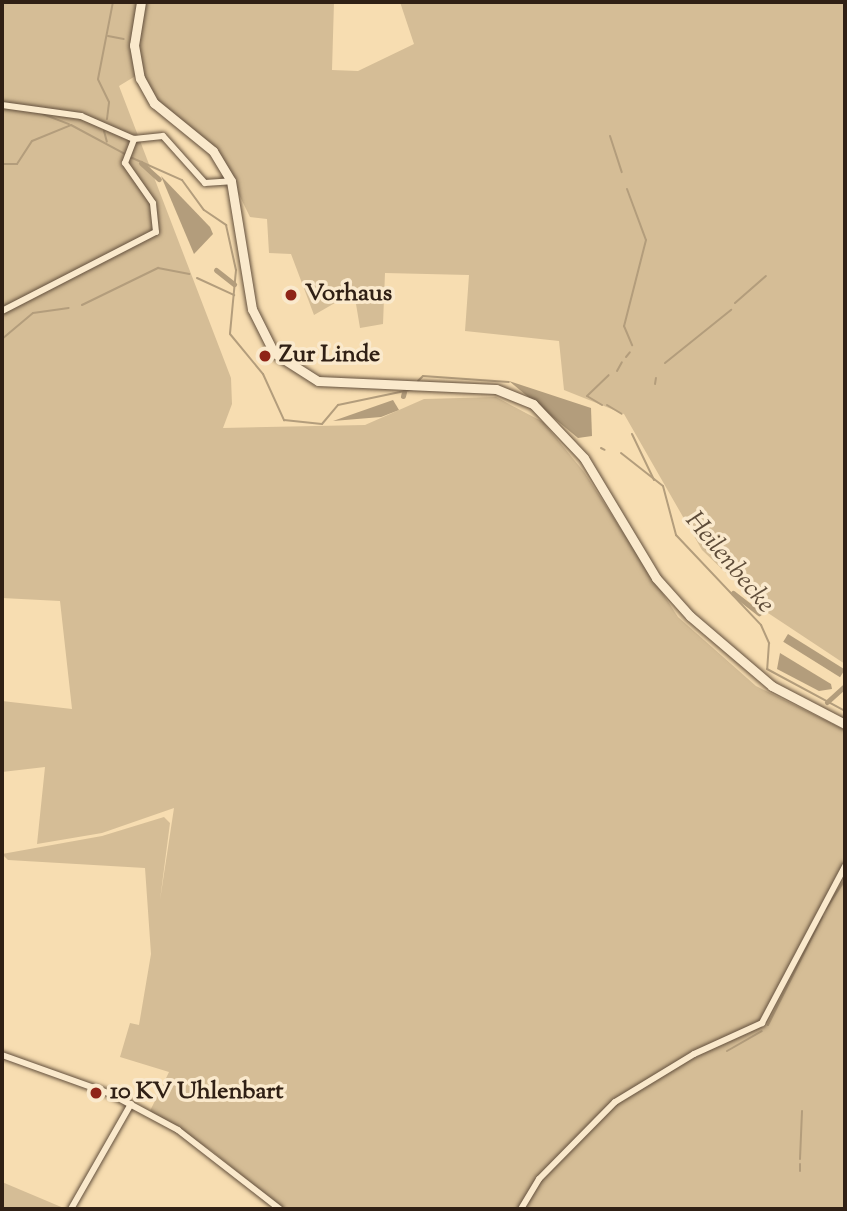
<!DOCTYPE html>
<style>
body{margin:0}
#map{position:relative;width:847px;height:1211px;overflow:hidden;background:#f7ddb1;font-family:"Sorts Mill Goudy",serif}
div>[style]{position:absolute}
.green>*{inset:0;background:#d5bd96}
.water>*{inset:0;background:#b39d7c;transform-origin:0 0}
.stream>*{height:2px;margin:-1px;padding:0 1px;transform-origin:1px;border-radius:1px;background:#b39d7c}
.canal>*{height:5px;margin:-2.5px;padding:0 2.5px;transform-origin:2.5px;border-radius:2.5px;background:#b39d7c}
.roads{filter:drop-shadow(0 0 2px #624f3c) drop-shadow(0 0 2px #624f3c)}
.minor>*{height:6px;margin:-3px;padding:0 3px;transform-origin:3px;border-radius:3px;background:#fae9cc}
.secondary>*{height:9px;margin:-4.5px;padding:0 4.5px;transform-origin:4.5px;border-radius:4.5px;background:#fae9cc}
.dots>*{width:19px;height:19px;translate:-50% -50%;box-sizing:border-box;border:4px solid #fae9cc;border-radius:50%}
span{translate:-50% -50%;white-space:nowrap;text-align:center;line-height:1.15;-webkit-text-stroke:7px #fae9cc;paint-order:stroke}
.poi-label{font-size:24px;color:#302015;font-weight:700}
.left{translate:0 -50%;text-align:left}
.water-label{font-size:26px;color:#5e4c39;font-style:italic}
.frame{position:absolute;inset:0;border:4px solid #302015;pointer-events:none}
</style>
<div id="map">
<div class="green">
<div style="clip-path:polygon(2px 2px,334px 2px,332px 70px,358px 71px,414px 44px,400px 2px,845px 2px,845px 664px,768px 613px,702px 550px,624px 414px,564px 390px,559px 341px,465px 331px,469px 275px,385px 273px,383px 324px,360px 328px,354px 292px,314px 315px,291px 254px,269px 253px,267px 219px,250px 217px,219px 154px,157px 101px,142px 72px,119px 86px,231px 378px,232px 404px,223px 428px,365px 425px,424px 399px,496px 397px,543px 422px,584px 472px,678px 617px,756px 686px,845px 730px,845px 1209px,283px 1209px,212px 1151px,150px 1111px,169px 1072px,120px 1057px,130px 1023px,139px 1025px,151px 954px,145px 868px,8px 860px,2px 854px,102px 836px,164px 817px,170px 823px,160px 900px,174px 808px,102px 833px,37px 844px,45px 767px,2px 772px,2px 701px,72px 709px,60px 601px,2px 598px)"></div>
<div style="clip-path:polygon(2px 1182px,66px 1209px,2px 1209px)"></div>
</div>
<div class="water">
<div style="clip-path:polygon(161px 176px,210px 227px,213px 234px,194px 254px)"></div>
<div style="clip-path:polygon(509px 381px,591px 408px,592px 436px,578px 438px)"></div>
<div style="clip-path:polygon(393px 400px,399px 410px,381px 417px,333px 421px)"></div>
<div style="left:788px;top:634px;width:67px;height:9px;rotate:32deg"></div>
<div style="clip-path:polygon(780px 653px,831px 684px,832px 689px,819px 691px,777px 669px)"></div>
</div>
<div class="stream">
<div style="left:108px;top:36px;width:16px;rotate:11deg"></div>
<div style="left:40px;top:113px;width:31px;rotate:21deg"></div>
<div style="left:107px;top:119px;width:17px;rotate:-83deg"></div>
<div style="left:109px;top:102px;width:25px;rotate:-116deg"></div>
<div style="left:98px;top:79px;width:78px;rotate:-79deg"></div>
<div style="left:104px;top:131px;width:11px;rotate:75deg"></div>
<div style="left:610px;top:136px;width:38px;rotate:72deg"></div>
<div style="left:130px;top:157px;width:57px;rotate:23.9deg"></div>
<div style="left:182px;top:180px;width:37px;rotate:54deg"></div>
<div style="left:204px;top:210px;width:27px;rotate:34deg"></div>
<div style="left:226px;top:225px;width:46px;rotate:77.5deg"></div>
<div style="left:236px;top:270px;width:64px;rotate:95.4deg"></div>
<div style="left:230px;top:334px;width:52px;rotate:50.5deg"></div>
<div style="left:263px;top:374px;width:51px;rotate:65.5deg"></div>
<div style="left:284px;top:420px;width:38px;rotate:6deg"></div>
<div style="left:322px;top:424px;width:25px;rotate:-50deg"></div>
<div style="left:338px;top:405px;width:78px;rotate:-11.9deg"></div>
<div style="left:2px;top:164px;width:15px"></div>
<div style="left:17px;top:164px;width:27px;rotate:-57deg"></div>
<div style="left:32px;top:141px;width:42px;rotate:-22.3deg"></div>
<div style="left:71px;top:125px;width:61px;rotate:28.2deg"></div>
<div style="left:627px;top:189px;width:54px;rotate:69.6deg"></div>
<div style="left:646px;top:240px;width:89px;rotate:104.3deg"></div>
<div style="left:624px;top:326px;width:21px;rotate:67deg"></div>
<div style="left:197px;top:278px;width:41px;rotate:24.7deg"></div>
<div style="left:735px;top:303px;width:41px;rotate:-41.1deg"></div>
<div style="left:82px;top:305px;width:85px;rotate:-26deg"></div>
<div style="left:158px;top:268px;width:32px;rotate:11deg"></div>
<div style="left:2px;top:339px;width:40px;rotate:-40deg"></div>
<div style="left:33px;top:313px;width:36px;rotate:-8deg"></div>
<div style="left:626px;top:357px;width:6px;rotate:-51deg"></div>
<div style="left:665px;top:363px;width:85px;rotate:-38.8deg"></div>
<div style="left:617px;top:371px;width:10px;rotate:-61deg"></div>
<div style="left:418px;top:381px;width:7px;rotate:-45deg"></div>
<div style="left:423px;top:376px;width:86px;rotate:4deg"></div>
<div style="left:655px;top:384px;width:6px;rotate:-81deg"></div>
<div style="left:602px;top:405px;width:17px;rotate:-149deg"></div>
<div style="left:587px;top:396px;width:30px;rotate:-44deg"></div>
<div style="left:607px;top:405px;width:17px;rotate:31deg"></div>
<div style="left:632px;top:434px;width:51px;rotate:64.4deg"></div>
<div style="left:601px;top:448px;width:4px;rotate:27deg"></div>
<div style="left:621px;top:453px;width:53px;rotate:38.2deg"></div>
<div style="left:663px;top:486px;width:51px;rotate:75.1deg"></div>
<div style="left:676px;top:535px;width:124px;rotate:46.6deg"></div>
<div style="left:761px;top:625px;width:20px;rotate:66deg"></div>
<div style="left:769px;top:643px;width:26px;rotate:94deg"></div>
<div style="left:767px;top:669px;width:89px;rotate:28.3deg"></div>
<div style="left:826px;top:909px;width:35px;rotate:-57deg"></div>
<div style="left:768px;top:1025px;width:121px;rotate:-63.4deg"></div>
<div style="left:727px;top:1051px;width:40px;rotate:-29.7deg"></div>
<div style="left:800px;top:1159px;width:48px;rotate:-87.6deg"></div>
<div style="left:800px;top:1171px;width:7px;rotate:-90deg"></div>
</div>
<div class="canal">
<div style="left:141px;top:163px;width:24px;rotate:42deg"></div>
<div style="left:216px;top:270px;width:23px;rotate:38deg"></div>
<div style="left:403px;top:396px;width:4px;rotate:-76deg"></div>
<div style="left:733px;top:593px;width:33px;rotate:38deg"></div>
<div style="left:827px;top:702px;width:24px;rotate:-42deg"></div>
</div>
<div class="roads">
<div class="minor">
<div style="left:2px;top:105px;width:80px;rotate:7.9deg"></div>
<div style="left:81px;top:116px;width:58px;rotate:23.5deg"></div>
<div style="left:2px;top:311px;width:173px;rotate:-27.2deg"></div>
<div style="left:156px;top:232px;width:29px;rotate:-96deg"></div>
<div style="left:153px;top:203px;width:49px;rotate:-125deg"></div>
<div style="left:125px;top:163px;width:26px;rotate:-69deg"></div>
<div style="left:134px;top:139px;width:29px;rotate:-6deg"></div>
<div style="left:163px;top:136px;width:63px;rotate:48.2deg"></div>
<div style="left:205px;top:183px;width:26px;rotate:-4deg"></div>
<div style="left:2px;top:1055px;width:116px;rotate:19.7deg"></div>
<div style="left:111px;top:1094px;width:76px;rotate:28.2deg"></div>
<div style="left:178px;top:1130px;width:129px;rotate:37.8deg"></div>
<div style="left:71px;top:1209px;width:121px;rotate:-60.3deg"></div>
<div style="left:521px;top:1209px;width:35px;rotate:-59deg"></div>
<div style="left:539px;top:1179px;width:108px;rotate:-45.4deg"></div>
<div style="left:615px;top:1102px;width:92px;rotate:-31.3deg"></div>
<div style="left:694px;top:1054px;width:75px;rotate:-24.5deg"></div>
<div style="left:762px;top:1023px;width:178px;rotate:-62.1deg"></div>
</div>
<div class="secondary">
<div style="left:141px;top:2px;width:44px;rotate:99.2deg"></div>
<div style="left:134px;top:45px;width:34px;rotate:80deg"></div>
<div style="left:140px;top:78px;width:29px;rotate:61deg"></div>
<div style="left:154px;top:103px;width:76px;rotate:39.1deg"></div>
<div style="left:213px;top:151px;width:35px;rotate:59deg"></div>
<div style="left:231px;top:181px;width:130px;rotate:80.7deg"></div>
<div style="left:252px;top:309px;width:49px;rotate:63.4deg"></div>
<div style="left:274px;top:353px;width:52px;rotate:32.5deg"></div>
<div style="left:318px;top:381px;width:178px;rotate:2.6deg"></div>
<div style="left:496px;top:389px;width:40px;rotate:22deg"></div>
<div style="left:533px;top:404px;width:74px;rotate:46.6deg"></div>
<div style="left:584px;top:458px;width:140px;rotate:59deg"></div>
<div style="left:656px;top:578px;width:51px;rotate:48.2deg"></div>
<div style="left:690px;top:616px;width:108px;rotate:40.5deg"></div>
<div style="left:772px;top:686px;width:82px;rotate:27.5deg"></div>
</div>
</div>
<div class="dots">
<div style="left:291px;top:295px;background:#8f2418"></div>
<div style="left:265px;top:356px;background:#8f2418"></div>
<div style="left:96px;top:1093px;background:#8f2418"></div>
</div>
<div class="poi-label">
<span class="left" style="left:305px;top:295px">Vorhaus</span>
<span class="left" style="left:279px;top:356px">Zur Linde</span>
<span class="left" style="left:110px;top:1093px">10 KV Uhlenbart</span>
</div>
<div class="water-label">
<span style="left:729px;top:563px;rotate:50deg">Heilenbecke</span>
</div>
<div class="frame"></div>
</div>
